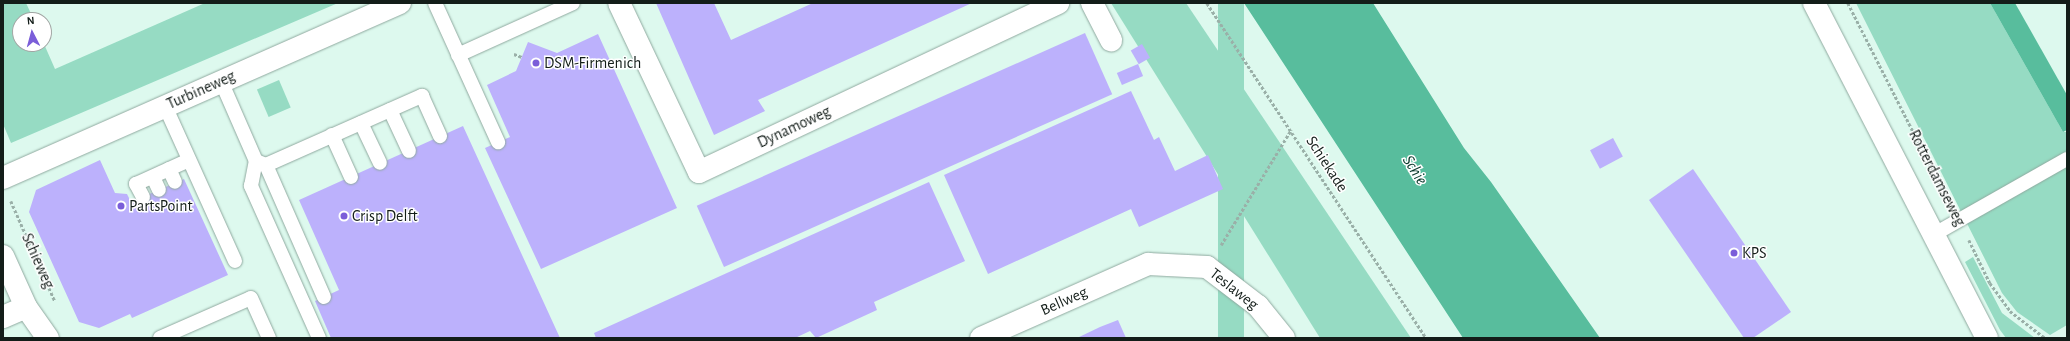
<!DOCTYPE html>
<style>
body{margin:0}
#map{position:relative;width:2070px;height:341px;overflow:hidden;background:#ddf9ee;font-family:"Alegreya Sans",sans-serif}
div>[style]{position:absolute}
.green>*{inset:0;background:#96dbc3;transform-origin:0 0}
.water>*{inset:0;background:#58bd9d}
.building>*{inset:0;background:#bcb1fc;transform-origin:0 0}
.path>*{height:2.5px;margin-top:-1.25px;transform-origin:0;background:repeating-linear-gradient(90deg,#9ab0a8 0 3px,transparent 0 5px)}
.roads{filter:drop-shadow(0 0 1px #8fa99f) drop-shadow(0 0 1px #8fa99f)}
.service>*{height:14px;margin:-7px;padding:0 7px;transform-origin:7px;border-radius:7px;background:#fff}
.minor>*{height:22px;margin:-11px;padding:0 11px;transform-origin:11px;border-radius:11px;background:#fff}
.tertiary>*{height:22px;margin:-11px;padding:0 11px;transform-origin:11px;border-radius:11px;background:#fff}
.dots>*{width:11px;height:11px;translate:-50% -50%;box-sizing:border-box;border:2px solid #fff;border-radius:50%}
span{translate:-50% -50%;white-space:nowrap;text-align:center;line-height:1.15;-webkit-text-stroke:3px #fff;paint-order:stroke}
.poi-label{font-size:16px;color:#131d19}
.left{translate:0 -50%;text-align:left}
.street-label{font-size:16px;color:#131d19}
.water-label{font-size:17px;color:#0b392c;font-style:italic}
.frame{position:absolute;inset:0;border:4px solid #131d19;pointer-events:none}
.north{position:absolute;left:12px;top:12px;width:40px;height:40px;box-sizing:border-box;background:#fff;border:1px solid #a1a5a3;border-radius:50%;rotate:354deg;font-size:11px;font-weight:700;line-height:16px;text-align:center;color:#131d19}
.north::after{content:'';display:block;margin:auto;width:14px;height:18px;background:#7b5ed9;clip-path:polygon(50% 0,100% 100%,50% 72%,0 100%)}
</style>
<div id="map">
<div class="green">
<div style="clip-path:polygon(3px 3px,26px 3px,34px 20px,20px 20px,20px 44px,44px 44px,55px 69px,205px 3px,338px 3px,11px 143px,3px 124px)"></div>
<div style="clip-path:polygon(1111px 3px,1186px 3px,1411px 338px,1320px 338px)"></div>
<div style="left:1218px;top:3px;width:26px;height:400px"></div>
<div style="clip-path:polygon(1856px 3px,1990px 3px,2063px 132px,2067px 132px,2067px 325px,2050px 335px,2017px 312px,2002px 293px)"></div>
<div style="left:279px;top:80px;width:30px;height:24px;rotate:67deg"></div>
<div style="clip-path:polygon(1973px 257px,2002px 313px,2035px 338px,2006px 338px,2000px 330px,1965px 262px)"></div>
</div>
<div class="water">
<div style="clip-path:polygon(1244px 3px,1373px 3px,1464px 148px,1491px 182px,1600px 338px,1463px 338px)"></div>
<div style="clip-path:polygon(1990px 3px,2015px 3px,2067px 95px,2067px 130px,2063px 132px)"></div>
</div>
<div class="building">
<div style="clip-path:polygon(656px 3px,714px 3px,731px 40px,813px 3px,972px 3px,758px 100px,765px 111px,714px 135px)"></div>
<div style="left:1085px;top:33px;width:67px;height:425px;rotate:66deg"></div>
<div style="clip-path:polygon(598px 34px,677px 208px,541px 269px,485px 148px,510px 137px,487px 85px,516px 71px,528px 42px,557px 53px)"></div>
<div style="left:1142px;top:44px;width:16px;height:13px;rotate:60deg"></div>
<div style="left:1138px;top:64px;width:13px;height:23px;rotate:67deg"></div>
<div style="clip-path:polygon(1131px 91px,1154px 140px,1159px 137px,1175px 171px,1208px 155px,1223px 189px,1139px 227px,1131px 209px,988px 274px,944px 175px)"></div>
<div style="clip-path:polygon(463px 126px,560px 338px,331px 338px,315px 301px,339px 290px,299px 200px)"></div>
<div style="left:1613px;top:138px;width:21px;height:26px;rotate:62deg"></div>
<div style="clip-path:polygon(100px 160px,115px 193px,127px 194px,131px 202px,184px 179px,228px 275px,132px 318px,130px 314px,99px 328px,79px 322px,29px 212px,36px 190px)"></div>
<div style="clip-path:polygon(1693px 169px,1791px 312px,1753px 338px,1744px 338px,1649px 200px)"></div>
<div style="clip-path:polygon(929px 182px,965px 261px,874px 302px,877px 310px,816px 338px,810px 331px,795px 338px,596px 338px,594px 333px)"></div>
<div style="clip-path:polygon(1118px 320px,1126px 338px,1077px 338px,1100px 327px)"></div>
</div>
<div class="path">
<div style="left:1207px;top:3px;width:400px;rotate:56.8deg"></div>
<div style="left:1848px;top:3px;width:221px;rotate:63.1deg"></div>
<div style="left:514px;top:54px;width:9px;rotate:21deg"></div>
<div style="left:11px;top:201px;width:109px;rotate:66.3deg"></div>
<div style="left:1969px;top:240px;width:48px;rotate:64deg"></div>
<div style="left:1990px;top:283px;width:34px;rotate:54deg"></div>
<div style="left:2010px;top:311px;width:44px;rotate:37.6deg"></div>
<div style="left:1221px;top:245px;width:135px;rotate:-58.7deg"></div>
</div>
<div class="roads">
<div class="service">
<div style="left:435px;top:3px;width:153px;rotate:65.6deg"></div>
<div style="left:458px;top:55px;width:126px;rotate:-24.3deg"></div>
<div style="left:221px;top:81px;width:87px;rotate:66.4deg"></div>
<div style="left:165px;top:106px;width:170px;rotate:65.7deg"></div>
<div style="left:390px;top:110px;width:45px;rotate:65.1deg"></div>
<div style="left:361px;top:123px;width:44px;rotate:64.6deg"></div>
<div style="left:332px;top:135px;width:46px;rotate:65.7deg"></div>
<div style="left:266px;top:165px;width:144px;rotate:66.3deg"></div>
<div style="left:169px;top:169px;width:14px;rotate:65deg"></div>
<div style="left:153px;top:177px;width:14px;rotate:65deg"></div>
<div style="left:143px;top:197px;width:15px;rotate:-118deg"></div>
<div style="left:136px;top:184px;width:58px;rotate:-24.4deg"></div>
<div style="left:1933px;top:235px;width:154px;rotate:-29.6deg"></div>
<div style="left:160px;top:338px;width:99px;rotate:-23.7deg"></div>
<div style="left:251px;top:298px;width:44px;rotate:65.8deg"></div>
<div style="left:319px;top:338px;width:167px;rotate:-114.1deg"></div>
<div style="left:251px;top:186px;width:25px;rotate:-79deg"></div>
<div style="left:256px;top:161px;width:11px;rotate:22deg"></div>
<div style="left:266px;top:165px;width:171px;rotate:-23.9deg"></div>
<div style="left:422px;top:96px;width:44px;rotate:65.8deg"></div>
</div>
<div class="minor">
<div style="left:619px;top:3px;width:187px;rotate:64.7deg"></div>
<div style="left:699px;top:172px;width:397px;rotate:-25.2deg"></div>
<div style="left:1092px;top:3px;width:42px;rotate:62.8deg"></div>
<div style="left:3px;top:178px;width:434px;rotate:-23.8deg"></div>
<div style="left:3px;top:317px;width:25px;rotate:-23deg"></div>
<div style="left:981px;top:338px;width:183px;rotate:-23.9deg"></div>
<div style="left:1148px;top:264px;width:59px;rotate:2.9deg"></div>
<div style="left:1207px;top:267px;width:64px;rotate:37.4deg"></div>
<div style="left:1258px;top:306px;width:41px;rotate:50.9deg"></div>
</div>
<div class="tertiary">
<div style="left:1814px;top:3px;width:377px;rotate:62.7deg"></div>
<div style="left:3px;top:256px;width:56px;rotate:65.7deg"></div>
<div style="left:26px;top:307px;width:38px;rotate:55deg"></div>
</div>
</div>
<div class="dots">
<div style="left:536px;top:63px;background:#7b5ed9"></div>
<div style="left:121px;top:206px;background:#7b5ed9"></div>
<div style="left:344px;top:216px;background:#7b5ed9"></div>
<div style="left:1734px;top:253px;background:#7b5ed9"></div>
</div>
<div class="poi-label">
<span class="left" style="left:544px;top:63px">DSM-Firmenich</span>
<span class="left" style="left:129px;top:206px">PartsPoint</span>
<span class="left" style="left:352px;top:216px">Crisp Delft</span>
<span class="left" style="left:1742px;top:253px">KPS</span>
</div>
<div class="street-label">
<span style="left:201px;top:90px;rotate:-24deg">Turbineweg</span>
<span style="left:794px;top:127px;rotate:-25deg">Dynamoweg</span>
<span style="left:1327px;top:164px;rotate:57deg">Schiekade</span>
<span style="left:1937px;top:178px;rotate:63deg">Rotterdamseweg</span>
<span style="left:38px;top:261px;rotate:66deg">Schieweg</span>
<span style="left:1234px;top:289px;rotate:38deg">Teslaweg</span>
<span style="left:1064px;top:301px;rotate:-24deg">Bellweg</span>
</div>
<div class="water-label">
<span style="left:1415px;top:170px;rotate:58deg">Schie</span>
</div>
<div class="frame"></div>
<div class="north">N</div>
</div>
